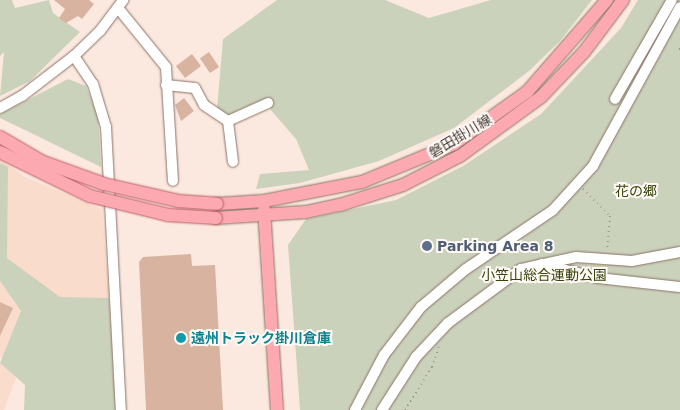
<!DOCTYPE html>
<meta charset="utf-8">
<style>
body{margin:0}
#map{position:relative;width:680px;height:410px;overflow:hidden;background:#fbe9df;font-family:"DejaVu Sans","Noto Sans JP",sans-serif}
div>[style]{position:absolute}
.built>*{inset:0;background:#fadccc}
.green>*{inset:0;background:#cbd2bc}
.building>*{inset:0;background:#d7b3a0;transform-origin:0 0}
.path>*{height:2px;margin-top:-1px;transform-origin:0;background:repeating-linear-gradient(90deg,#a4958c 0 1px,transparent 0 5px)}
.roads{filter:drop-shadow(0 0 1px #8d7365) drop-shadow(0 0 1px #8d7365)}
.minor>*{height:10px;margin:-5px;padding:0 5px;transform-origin:5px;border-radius:5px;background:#fff}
.major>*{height:12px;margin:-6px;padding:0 6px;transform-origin:6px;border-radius:6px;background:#fda9b1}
.bridges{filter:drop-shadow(0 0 1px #bc5c63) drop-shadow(0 0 1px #bc5c63)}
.major-bridge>*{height:12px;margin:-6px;padding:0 6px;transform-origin:6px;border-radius:6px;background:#fda9b1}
.dots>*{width:14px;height:14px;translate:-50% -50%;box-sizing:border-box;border:2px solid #fff9f6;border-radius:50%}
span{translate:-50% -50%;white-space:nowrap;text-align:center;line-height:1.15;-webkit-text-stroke:4px #fff9f6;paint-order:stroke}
.street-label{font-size:14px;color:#463a34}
.park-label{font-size:14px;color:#364309}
.service-label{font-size:14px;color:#4e5e75;font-weight:700}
.left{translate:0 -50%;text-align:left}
.culture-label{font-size:14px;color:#0d838f;font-weight:700}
</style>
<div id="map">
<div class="built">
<div style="clip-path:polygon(0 159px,25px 177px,102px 209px,111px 319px,0 358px)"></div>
<div style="clip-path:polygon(0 361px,16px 378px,4px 410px,0 410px)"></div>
</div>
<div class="green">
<div style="clip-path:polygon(0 0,12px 0,15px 8px,49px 0,53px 13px,80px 32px,30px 81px,0 96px,4px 52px,0 56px)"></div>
<div style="clip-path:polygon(277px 0,385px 0,429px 18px,491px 0,592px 0,560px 41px,529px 71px,454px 128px,379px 161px,300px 183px,256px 189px,260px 174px,309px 170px,296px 139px,269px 108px,259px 108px,225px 128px,217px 109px,223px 39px)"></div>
<div style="clip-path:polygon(638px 0,680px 0,680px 410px,300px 410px,288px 245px,306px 219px,396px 200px,463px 166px,541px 114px,621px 28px)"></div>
<div style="clip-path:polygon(68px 79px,86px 86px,98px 116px,101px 167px,0 118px,0 114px)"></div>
<div style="clip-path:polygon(0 163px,8px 167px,7px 258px,60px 297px,109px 298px,117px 410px,24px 410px,25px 385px,0 363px,21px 311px,0 281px)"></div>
</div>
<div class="building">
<div style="clip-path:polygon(54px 0,89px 0,94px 4px,82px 19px,78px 16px,66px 23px,59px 18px,65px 9px)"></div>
<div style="left:209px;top:52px;width:18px;height:11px;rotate:56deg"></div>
<div style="left:192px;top:54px;width:15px;height:20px;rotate:53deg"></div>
<div style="clip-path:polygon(184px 98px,194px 111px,181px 121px,175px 105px)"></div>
<div style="clip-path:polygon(191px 254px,192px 266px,215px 265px,223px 410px,146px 410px,139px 262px,143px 257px)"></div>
<div style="clip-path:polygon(0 302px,13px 308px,0 336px)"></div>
</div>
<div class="path">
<div style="left:679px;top:49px;width:1px"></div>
<div style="left:583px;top:189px;width:38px;rotate:45deg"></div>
<div style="left:610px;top:216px;width:32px;rotate:95deg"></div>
<div style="left:405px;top:410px;width:51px;rotate:-57.9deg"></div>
<div style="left:432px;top:367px;width:21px;rotate:-71deg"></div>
</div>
<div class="roads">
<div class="minor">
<div style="left:118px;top:8px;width:76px;rotate:50.9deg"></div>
<div style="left:166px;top:67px;width:114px;rotate:86.5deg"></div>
<div style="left:74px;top:56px;width:34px;rotate:56deg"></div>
<div style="left:93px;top:84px;width:45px;rotate:73.2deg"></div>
<div style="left:106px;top:127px;width:283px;rotate:87deg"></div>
<div style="left:166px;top:85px;width:29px;rotate:6deg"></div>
<div style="left:195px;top:88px;width:19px;rotate:62deg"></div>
<div style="left:204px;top:105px;width:29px;rotate:34deg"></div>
<div style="left:228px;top:121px;width:41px;rotate:83deg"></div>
<div style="left:615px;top:99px;width:114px;rotate:-60.1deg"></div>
<div style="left:0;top:108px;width:25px;rotate:-29deg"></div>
<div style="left:22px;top:96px;width:66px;rotate:-37.6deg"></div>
<div style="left:74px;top:56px;width:36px;rotate:-44deg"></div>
<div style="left:100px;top:31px;width:39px;rotate:-53deg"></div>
<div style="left:228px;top:121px;width:44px;rotate:-24.2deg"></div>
<div style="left:680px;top:252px;width:49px;rotate:169.4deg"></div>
<div style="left:632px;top:261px;width:56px;rotate:-175.9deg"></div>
<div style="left:576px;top:257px;width:35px;rotate:168deg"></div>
<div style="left:542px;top:264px;width:58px;rotate:14deg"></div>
<div style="left:598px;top:278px;width:82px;rotate:6.3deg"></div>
<div style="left:355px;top:410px;width:62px;rotate:-62.2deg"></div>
<div style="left:384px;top:355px;width:61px;rotate:-52.4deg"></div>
<div style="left:421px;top:307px;width:59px;rotate:-40.2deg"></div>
<div style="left:466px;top:269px;width:105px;rotate:-34.1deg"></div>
<div style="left:553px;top:210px;width:59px;rotate:-47.7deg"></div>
<div style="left:593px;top:166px;width:181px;rotate:-61.3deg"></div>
<div style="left:382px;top:410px;width:63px;rotate:-57.3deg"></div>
<div style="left:416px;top:357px;width:47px;rotate:-46.7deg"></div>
<div style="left:448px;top:323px;width:91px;rotate:-36.5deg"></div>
<div style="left:521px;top:269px;width:22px;rotate:-13deg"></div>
</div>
<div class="major">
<div style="left:217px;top:204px;width:47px;rotate:-3.7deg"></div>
<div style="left:264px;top:201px;width:100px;rotate:-11deg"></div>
<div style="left:362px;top:182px;width:100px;rotate:-22.4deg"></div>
<div style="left:454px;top:144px;width:90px;rotate:-35.5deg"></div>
<div style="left:527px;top:92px;width:122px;rotate:-49deg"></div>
<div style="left:264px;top:209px;width:201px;rotate:86.3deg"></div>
<div style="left:216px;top:218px;width:90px;rotate:-3.8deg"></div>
<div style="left:306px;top:212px;width:35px;rotate:-12deg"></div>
<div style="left:340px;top:205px;width:66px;rotate:-17.6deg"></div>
<div style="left:403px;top:185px;width:64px;rotate:-27deg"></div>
<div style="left:460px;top:156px;width:100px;rotate:-36.1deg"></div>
<div style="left:541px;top:97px;width:62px;rotate:-46.3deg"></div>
<div style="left:584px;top:52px;width:65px;rotate:-53.1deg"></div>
</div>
</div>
<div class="bridges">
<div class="major-bridge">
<div style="left:0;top:137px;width:50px;rotate:30.2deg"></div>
<div style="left:43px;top:162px;width:65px;rotate:19.8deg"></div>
<div style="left:104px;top:184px;width:76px;rotate:12.9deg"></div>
<div style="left:178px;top:201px;width:39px;rotate:4deg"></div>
<div style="left:0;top:152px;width:100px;rotate:26.1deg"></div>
<div style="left:90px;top:196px;width:80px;rotate:13.7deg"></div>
<div style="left:168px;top:215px;width:48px;rotate:3.6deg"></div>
</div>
</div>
<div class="dots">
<div style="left:427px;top:246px;background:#5c6f8a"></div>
<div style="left:181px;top:338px;background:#0f9aa8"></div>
</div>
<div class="street-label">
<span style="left:460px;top:136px;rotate:-31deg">磐田掛川線</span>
</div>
<div class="park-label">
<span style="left:636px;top:191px">花の郷</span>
<span style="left:544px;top:275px">小笠山総合運動公園</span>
</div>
<div class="service-label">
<span class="left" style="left:437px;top:246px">Parking Area 8</span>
</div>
<div class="culture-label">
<span class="left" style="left:191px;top:338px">遠州トラック掛川倉庫</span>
</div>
</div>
